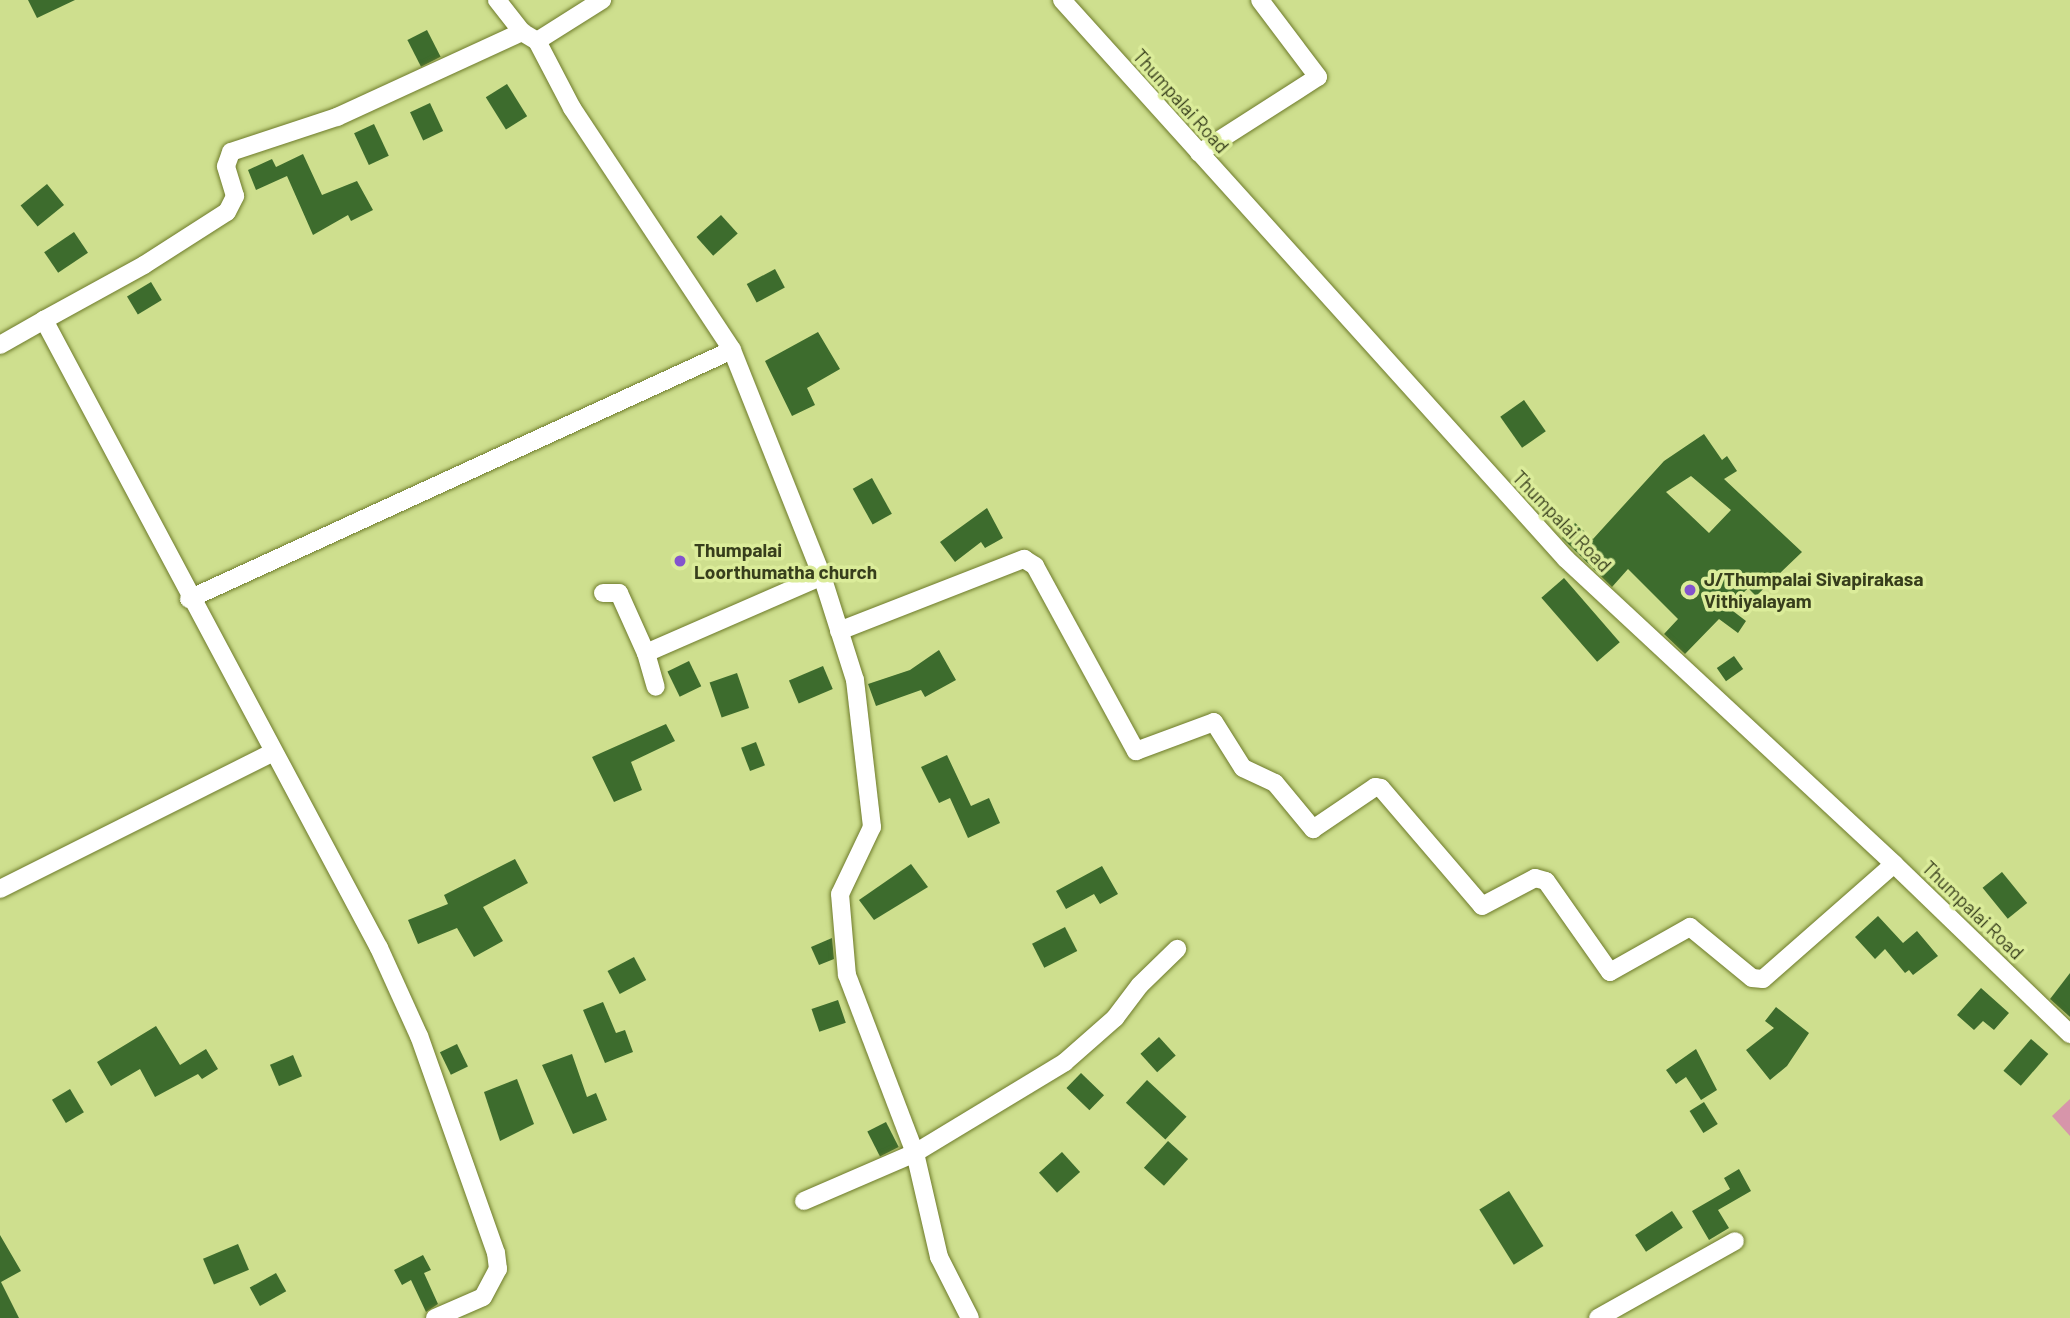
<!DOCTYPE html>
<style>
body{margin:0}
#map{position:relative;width:2070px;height:1318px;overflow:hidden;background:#cedf8e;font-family:Barlow,sans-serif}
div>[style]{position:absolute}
.green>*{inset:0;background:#d795aa}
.building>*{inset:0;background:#3d6c2d;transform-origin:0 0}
.roads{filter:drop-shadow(0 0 2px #6e7b2b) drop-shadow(0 0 2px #6e7b2b)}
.minor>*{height:18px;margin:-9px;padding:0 9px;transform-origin:9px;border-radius:9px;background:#fff}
.dots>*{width:19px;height:19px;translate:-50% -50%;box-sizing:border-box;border:4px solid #dbec9a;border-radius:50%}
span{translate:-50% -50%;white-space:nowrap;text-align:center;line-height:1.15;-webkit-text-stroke:7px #dbec9a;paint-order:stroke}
.street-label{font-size:19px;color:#373e1c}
.poi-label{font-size:19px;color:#373e1c;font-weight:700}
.left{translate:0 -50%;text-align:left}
</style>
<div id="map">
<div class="green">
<div style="clip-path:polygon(2070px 1099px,2070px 1136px,2052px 1116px)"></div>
</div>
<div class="building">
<div style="clip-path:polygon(28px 0,75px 0,37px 18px)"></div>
<div style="left:427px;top:30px;width:30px;height:22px;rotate:63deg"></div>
<div style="left:507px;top:84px;width:38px;height:25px;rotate:58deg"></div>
<div style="left:430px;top:103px;width:31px;height:22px;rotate:65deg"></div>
<div style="left:374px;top:124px;width:35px;height:22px;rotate:65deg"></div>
<div style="clip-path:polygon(303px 154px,322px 195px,357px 181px,373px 210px,351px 221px,348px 215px,313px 235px,287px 176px,256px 190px,248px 170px,272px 159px,276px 167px)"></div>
<div style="left:47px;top:184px;width:27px;height:34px;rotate:51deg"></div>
<div style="left:721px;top:215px;width:25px;height:33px;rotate:48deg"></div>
<div style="left:74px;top:232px;width:25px;height:36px;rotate:56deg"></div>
<div style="left:775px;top:269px;width:21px;height:32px;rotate:62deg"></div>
<div style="left:151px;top:282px;width:21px;height:28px;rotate:59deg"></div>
<div style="clip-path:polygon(818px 332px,840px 369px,807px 388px,815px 405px,792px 416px,765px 361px)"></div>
<div style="left:1524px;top:400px;width:38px;height:29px;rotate:55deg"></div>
<div style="clip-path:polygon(evenodd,1704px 434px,1722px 460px,1727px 456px,1737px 471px,1724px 479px,1802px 552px,1756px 596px,1748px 588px,1729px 608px,1746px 621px,1738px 633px,1719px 619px,1685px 654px,1664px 634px,1678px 619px,1628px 569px,1612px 587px,1562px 538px,1575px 523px,1593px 539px,1664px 461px,1704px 434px,1691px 476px,1731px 510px,1709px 533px,1666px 492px,1691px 476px)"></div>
<div style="left:872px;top:478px;width:41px;height:22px;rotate:61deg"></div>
<div style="left:1540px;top:492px;width:23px;height:14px;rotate:47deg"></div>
<div style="clip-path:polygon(987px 508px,1003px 538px,985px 548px,981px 542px,955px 562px,940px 542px)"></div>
<div style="left:1564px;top:578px;width:85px;height:30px;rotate:49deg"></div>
<div style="clip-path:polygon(939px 650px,956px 680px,925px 697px,921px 690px,876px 706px,868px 684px,910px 670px)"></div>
<div style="left:1734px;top:656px;width:16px;height:21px;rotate:55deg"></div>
<div style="left:689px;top:661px;width:28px;height:24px;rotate:64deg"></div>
<div style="left:823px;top:666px;width:25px;height:37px;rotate:67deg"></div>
<div style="left:737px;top:673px;width:37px;height:29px;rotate:71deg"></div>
<div style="clip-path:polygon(666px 724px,675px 741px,631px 762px,642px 790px,614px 802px,592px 757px)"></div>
<div style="left:756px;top:742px;width:25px;height:16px;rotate:69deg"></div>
<div style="clip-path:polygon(947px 755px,971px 806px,989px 798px,1000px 823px,968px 838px,950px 798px,939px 803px,921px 767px)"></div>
<div style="clip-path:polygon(515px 859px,528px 883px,483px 907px,503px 941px,474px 957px,457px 928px,418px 944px,408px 920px,448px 904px,444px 895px)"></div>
<div style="clip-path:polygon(911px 864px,928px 887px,874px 920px,859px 900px)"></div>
<div style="clip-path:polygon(1102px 866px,1118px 894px,1100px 904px,1094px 894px,1066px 909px,1056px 891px)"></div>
<div style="left:2002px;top:872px;width:40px;height:25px;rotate:51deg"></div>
<div style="clip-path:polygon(1878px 916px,1903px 943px,1917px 931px,1938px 956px,1913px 975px,1909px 970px,1905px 973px,1885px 949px,1875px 959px,1855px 937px)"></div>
<div style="left:1065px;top:927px;width:27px;height:37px;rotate:63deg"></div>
<div style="clip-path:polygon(832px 938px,834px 959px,819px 965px,811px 947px)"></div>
<div style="left:634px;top:957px;width:26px;height:30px;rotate:62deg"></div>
<div style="clip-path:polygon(2070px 973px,2070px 1017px,2050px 999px)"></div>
<div style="clip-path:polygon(1981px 988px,2009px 1013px,1994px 1030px,1983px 1021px,1974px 1030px,1957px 1015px)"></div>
<div style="left:838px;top:1000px;width:24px;height:28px;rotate:71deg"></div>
<div style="clip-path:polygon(603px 1002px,616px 1033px,625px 1030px,633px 1052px,605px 1063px,583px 1010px)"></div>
<div style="clip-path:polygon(1776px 1007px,1809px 1033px,1787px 1066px,1770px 1080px,1746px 1050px,1774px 1028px,1765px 1021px)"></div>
<div style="clip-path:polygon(156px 1026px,180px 1065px,206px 1049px,218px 1069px,202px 1079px,198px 1074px,155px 1097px,140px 1069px,111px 1086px,97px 1062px)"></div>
<div style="left:1159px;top:1037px;width:25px;height:25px;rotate:48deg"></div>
<div style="left:2031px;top:1039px;width:23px;height:42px;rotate:41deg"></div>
<div style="left:457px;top:1044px;width:25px;height:19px;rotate:64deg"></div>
<div style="clip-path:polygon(1696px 1049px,1717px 1090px,1701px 1100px,1686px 1077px,1676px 1084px,1666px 1070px)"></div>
<div style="clip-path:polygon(572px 1054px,587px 1097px,596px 1093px,607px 1120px,573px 1134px,542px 1065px)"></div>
<div style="left:293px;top:1055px;width:23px;height:25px;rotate:67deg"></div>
<div style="left:1081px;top:1073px;width:32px;height:21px;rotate:44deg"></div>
<div style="clip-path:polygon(517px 1079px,534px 1124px,500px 1141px,484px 1092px)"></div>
<div style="left:1147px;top:1080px;width:54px;height:31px;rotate:43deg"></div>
<div style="left:70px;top:1089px;width:27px;height:21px;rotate:59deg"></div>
<div style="left:1704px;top:1102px;width:26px;height:17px;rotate:58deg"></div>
<div style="left:886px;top:1122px;width:28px;height:21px;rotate:63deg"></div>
<div style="left:1168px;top:1141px;width:27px;height:36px;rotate:42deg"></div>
<div style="left:1062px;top:1152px;width:27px;height:31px;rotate:48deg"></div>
<div style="clip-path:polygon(1739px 1169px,1751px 1191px,1718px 1210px,1729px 1228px,1709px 1240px,1692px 1211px,1730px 1189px,1724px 1178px)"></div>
<div style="left:1509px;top:1191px;width:65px;height:35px;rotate:58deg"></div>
<div style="left:1672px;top:1211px;width:20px;height:44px;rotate:57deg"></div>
<div style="clip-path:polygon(0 1235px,21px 1271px,1px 1282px,19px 1318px,0 1318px)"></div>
<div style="left:238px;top:1244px;width:28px;height:38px;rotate:67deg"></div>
<div style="clip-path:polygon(423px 1255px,431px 1270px,424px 1273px,438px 1304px,426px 1312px,411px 1280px,402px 1285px,394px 1270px)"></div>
<div style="left:276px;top:1273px;width:21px;height:30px;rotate:61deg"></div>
</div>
<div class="roads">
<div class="minor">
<div style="left:497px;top:0;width:41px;rotate:52deg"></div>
<div style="left:522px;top:32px;width:17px;rotate:31deg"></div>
<div style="left:537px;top:41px;width:76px;rotate:62.4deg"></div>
<div style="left:572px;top:108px;width:290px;rotate:56.5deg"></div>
<div style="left:732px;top:350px;width:243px;rotate:68.3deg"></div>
<div style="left:822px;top:576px;width:109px;rotate:72.4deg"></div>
<div style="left:855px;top:680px;width:148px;rotate:83.4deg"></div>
<div style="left:872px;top:827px;width:74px;rotate:115.5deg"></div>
<div style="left:840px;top:894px;width:81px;rotate:85.1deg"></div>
<div style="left:847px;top:975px;width:191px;rotate:69.1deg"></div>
<div style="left:915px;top:1153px;width:107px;rotate:77deg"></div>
<div style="left:939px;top:1257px;width:68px;rotate:63.1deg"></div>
<div style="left:1062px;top:0;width:753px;rotate:47.96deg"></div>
<div style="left:1566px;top:559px;width:448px;rotate:42.9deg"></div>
<div style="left:1894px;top:864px;width:245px;rotate:44deg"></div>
<div style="left:537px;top:41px;width:77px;rotate:-32.2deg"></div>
<div style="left:1199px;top:153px;width:141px;rotate:-32.6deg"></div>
<div style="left:1318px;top:77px;width:96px;rotate:-127deg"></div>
<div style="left:0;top:345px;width:51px;rotate:-29.6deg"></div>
<div style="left:603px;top:593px;width:16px"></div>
<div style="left:619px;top:593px;width:66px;rotate:65.8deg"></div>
<div style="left:646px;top:653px;width:35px;rotate:74deg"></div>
<div style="left:189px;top:599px;width:597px;rotate:-24.63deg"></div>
<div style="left:839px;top:631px;width:199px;rotate:-21.3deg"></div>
<div style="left:1024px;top:559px;width:13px;rotate:32deg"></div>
<div style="left:1035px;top:566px;width:211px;rotate:61.4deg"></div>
<div style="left:1136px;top:751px;width:83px;rotate:-20.4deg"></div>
<div style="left:1214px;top:722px;width:54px;rotate:57.8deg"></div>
<div style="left:1243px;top:768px;width:35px;rotate:25deg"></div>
<div style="left:1275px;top:783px;width:60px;rotate:50.4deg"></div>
<div style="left:1313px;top:829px;width:75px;rotate:-34.1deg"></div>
<div style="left:1375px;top:787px;width:6px;rotate:9deg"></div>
<div style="left:1381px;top:788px;width:155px;rotate:49.4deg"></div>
<div style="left:1482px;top:906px;width:60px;rotate:-27.8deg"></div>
<div style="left:1535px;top:878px;width:11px;rotate:15deg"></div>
<div style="left:1546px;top:881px;width:111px;rotate:54.9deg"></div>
<div style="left:1610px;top:972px;width:92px;rotate:-29.4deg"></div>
<div style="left:1690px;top:927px;width:80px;rotate:39.4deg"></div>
<div style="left:1752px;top:978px;width:11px;rotate:5deg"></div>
<div style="left:1763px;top:979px;width:174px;rotate:-41.3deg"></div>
<div style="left:646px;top:653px;width:192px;rotate:-23.6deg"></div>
<div style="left:0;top:889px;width:305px;rotate:-26.6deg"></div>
<div style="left:804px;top:1201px;width:121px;rotate:-23.4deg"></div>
<div style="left:915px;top:1153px;width:175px;rotate:-31.2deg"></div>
<div style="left:1065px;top:1062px;width:67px;rotate:-41.3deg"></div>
<div style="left:1115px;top:1018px;width:41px;rotate:-52.9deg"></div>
<div style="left:1140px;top:985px;width:52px;rotate:-44.2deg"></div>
<div style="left:435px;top:1318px;width:52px;rotate:-23.6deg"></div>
<div style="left:483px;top:1297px;width:32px;rotate:-62deg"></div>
<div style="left:498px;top:1269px;width:16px;rotate:-97deg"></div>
<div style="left:496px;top:1253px;width:230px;rotate:-109.5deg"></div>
<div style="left:419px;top:1036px;width:97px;rotate:-114.4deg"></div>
<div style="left:379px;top:948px;width:712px;rotate:-118.08deg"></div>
<div style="left:44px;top:320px;width:114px;rotate:-28.8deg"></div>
<div style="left:144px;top:265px;width:98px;rotate:-32.6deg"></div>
<div style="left:227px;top:212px;width:18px;rotate:-63deg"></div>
<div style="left:235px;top:196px;width:31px;rotate:-107deg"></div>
<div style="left:226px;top:166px;width:15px;rotate:-70deg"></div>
<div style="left:231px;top:152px;width:112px;rotate:-18.3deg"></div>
<div style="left:337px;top:117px;width:204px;rotate:-24.7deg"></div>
<div style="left:1598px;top:1318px;width:157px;rotate:-29.3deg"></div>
</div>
</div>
<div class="dots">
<div style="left:680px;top:561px;background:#8354cd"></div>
<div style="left:1690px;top:590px;background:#8354cd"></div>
</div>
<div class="street-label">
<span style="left:1181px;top:101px;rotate:48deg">Thumpalai Road</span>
<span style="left:1562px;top:521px;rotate:46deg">Thumpalai Road</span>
<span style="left:1973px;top:910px;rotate:44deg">Thumpalai Road</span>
</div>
<div class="poi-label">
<span class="left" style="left:694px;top:561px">Thumpalai<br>Loorthumatha church</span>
<span class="left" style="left:1704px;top:590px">J/Thumpalai Sivapirakasa<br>Vithiyalayam</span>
</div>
</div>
